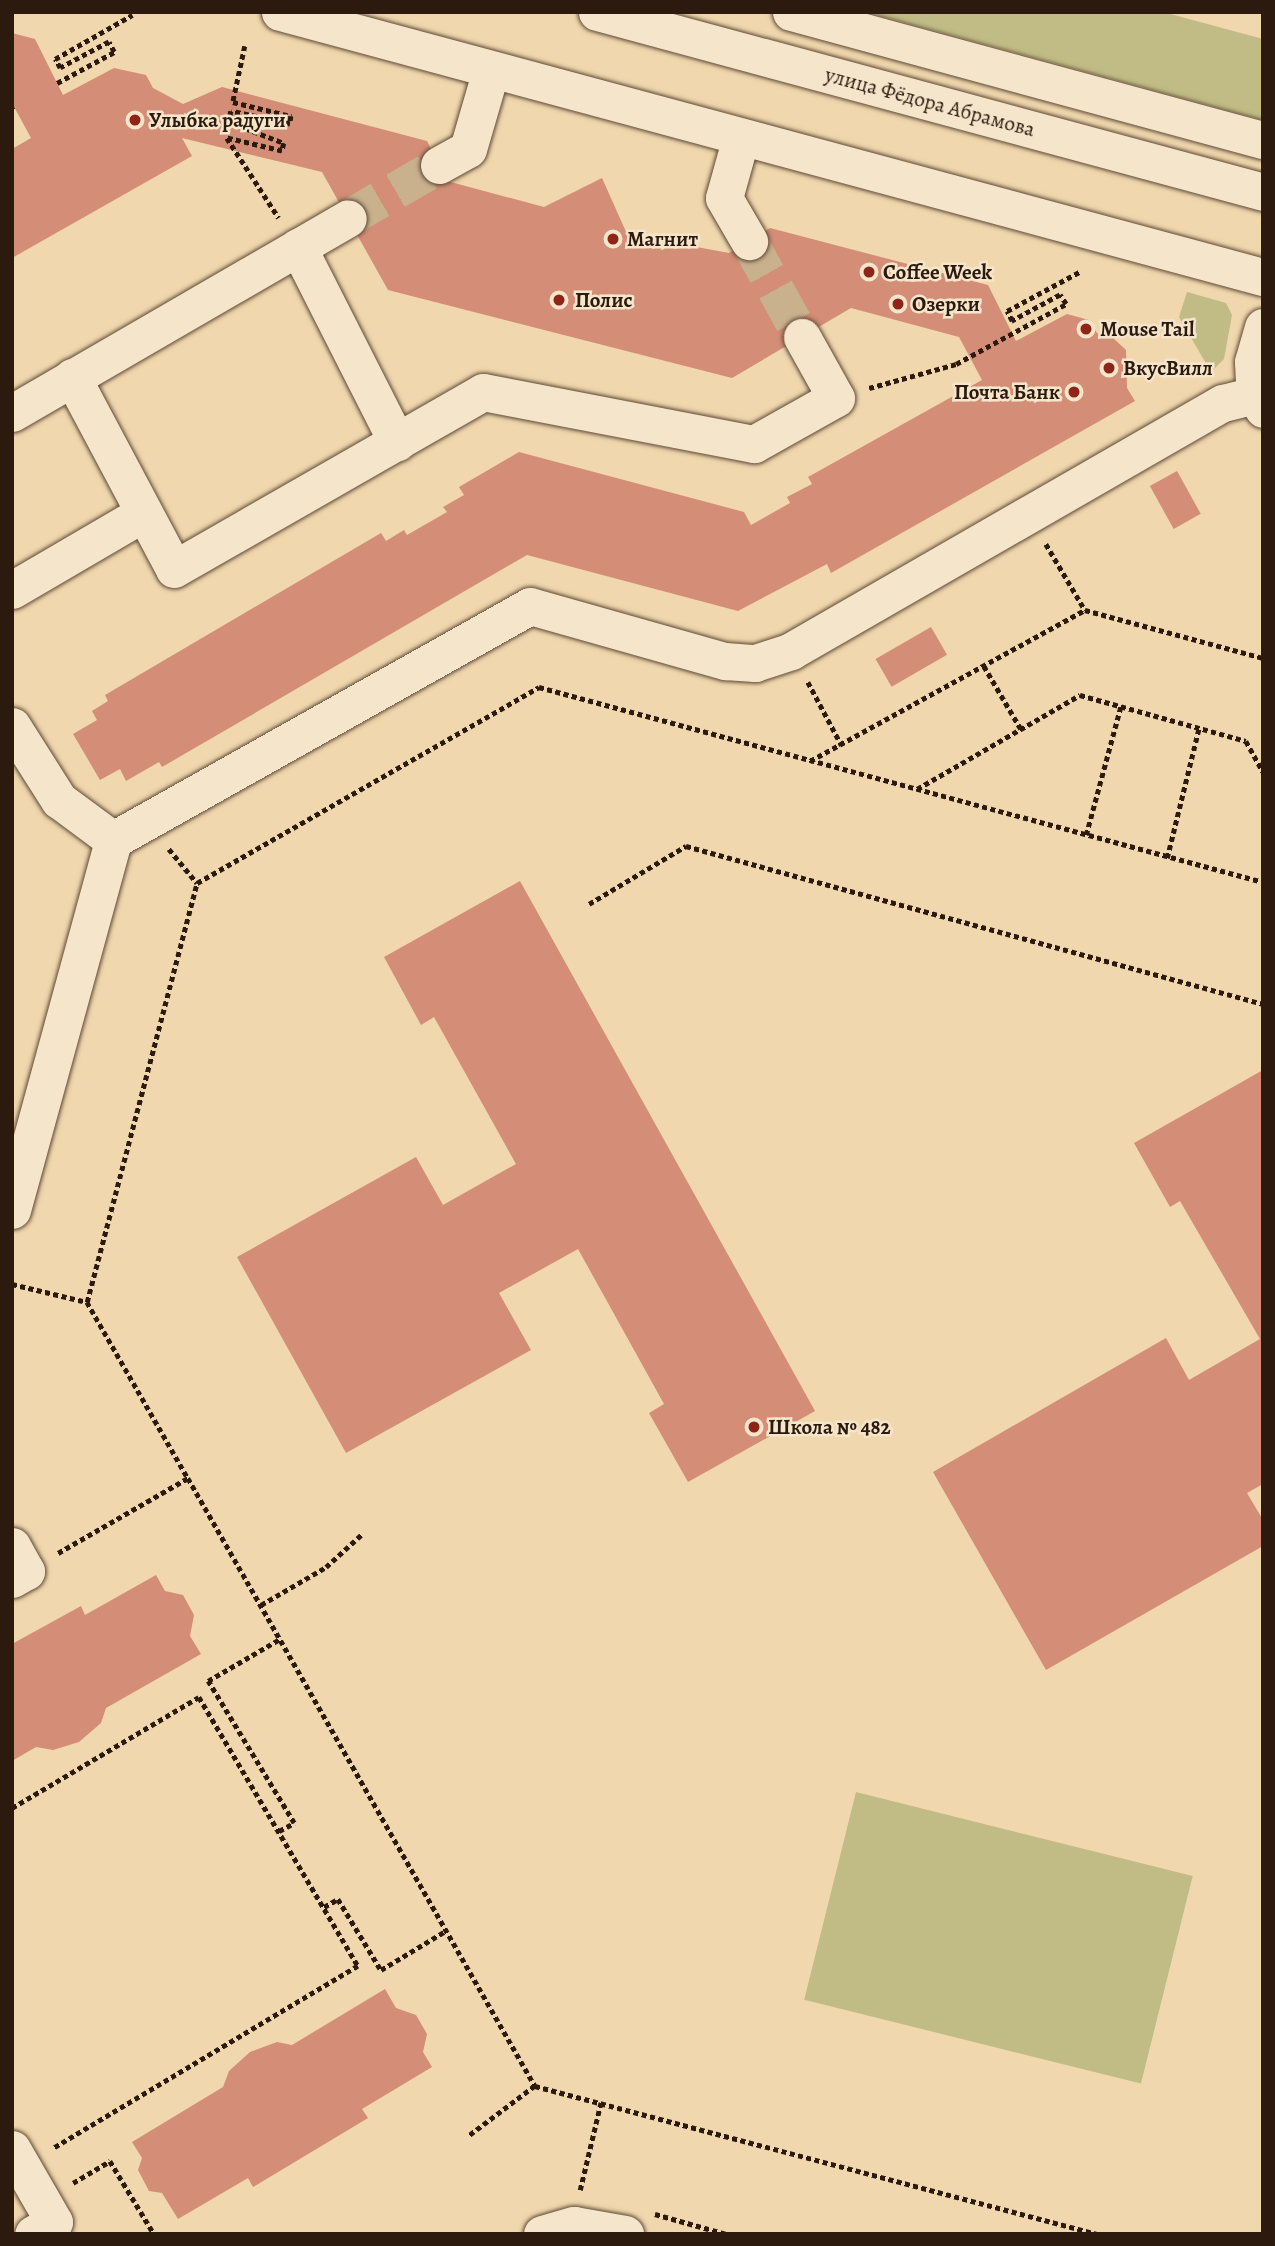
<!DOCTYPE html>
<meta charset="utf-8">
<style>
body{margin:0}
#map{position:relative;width:1275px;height:2246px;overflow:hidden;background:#f0d7ad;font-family:Alegreya,serif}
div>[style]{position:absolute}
.green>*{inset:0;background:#c1bc85;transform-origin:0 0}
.building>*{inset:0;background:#d48d76;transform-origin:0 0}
.minor-tunnel>*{height:37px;margin-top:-18.5px;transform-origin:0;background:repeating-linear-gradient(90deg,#c9b18d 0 37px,transparent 0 55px)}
.path>*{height:4.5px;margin-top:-2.25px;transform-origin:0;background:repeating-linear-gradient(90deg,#2c1a0f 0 5px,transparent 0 8.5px)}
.roads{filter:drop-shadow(0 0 2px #5d4936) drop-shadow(0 0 2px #5d4936)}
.minor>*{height:37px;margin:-18.5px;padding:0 18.5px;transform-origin:18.5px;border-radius:18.5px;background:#f5e5ca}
.dots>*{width:19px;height:19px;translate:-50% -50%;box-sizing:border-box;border:4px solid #f5e5ca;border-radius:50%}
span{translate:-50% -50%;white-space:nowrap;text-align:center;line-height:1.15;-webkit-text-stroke:5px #f5e5ca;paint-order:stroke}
.street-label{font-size:21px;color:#2c1a0f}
.poi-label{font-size:21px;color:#2c1a0f;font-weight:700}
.left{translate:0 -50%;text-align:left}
.right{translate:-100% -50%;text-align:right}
.frame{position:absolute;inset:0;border:14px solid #2c1a0f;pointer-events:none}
</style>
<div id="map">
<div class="green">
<div style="clip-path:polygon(866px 12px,1163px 12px,1263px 39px,1263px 120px)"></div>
<div style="clip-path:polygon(1187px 292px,1226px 303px,1232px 315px,1224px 359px,1211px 372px,1179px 317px)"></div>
<div style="left:856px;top:1792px;width:347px;height:214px;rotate:14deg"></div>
</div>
<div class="building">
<div style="clip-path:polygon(12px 33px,35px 39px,63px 95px,114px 68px,146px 75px,153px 88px,183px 104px,222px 87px,427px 141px,447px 181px,544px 207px,602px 178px,627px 234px,729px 253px,770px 228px,988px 285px,1016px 341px,1067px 314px,1089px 320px,1097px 333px,1112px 337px,1126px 350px,1127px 388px,1135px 401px,831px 573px,827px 564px,738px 611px,527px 555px,162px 767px,159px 762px,126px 781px,120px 769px,100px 780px,73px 734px,97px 720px,92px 711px,108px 701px,105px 695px,381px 533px,386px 541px,404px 530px,407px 535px,447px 512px,443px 507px,464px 495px,459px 487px,519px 452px,744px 512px,751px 525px,790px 503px,787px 497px,812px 484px,808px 477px,982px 380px,959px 337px,851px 308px,732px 378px,388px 290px,322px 172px,182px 138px,192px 156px,12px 258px,12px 149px,31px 138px,12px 103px)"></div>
<div style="left:1177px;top:471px;width:49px;height:31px;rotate:61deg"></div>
<div style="left:931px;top:627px;width:32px;height:64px;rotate:60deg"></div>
<div style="clip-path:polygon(520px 881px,815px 1411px,688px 1482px,649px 1413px,664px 1404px,578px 1249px,499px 1293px,531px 1350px,346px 1453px,237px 1257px,416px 1157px,443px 1205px,516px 1164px,434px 1017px,421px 1025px,384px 957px)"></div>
<div style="clip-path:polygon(1263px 1070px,1263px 1484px,1247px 1493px,1263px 1520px,1263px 1546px,1046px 1670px,933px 1472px,1166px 1338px,1189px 1380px,1260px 1339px,1180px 1201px,1170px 1207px,1134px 1143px)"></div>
<div style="clip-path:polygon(156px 1575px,165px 1591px,183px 1595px,194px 1615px,190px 1636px,201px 1654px,106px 1708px,101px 1723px,79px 1742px,53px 1750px,36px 1747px,12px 1761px,12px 1644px,81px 1606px,85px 1615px)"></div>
<div style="clip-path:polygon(385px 1989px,396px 2008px,416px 2015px,427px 2034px,423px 2052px,432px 2067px,362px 2109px,368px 2118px,253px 2187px,248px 2178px,178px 2219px,162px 2193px,149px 2191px,138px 2170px,142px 2158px,132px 2142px,223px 2087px,229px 2071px,250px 2052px,277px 2042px,292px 2045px)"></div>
</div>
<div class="minor-tunnel">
<div style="left:348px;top:218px;width:105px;rotate:-30.2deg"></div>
<div style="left:749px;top:241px;width:110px;rotate:61.1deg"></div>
</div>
<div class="path">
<div style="left:245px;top:46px;width:57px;rotate:102.1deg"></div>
<div style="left:233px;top:102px;width:60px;rotate:13.6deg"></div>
<div style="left:291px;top:116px;width:8px;rotate:97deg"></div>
<div style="left:290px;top:124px;width:60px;rotate:-167.6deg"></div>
<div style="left:231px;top:111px;width:11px;rotate:100deg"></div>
<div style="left:229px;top:122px;width:59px;rotate:20.9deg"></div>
<div style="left:284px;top:143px;width:8px;rotate:104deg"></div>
<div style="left:282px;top:151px;width:57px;rotate:-166.7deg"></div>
<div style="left:227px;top:138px;width:95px;rotate:57deg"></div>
<div style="left:57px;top:83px;width:65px;rotate:-28.5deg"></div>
<div style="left:114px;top:52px;width:11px;rotate:-117deg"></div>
<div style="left:109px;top:42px;width:55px;rotate:152deg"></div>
<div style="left:60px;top:68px;width:10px;rotate:-119deg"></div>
<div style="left:55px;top:59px;width:89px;rotate:-29.7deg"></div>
<div style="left:12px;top:107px;width:2px;rotate:-27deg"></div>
<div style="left:869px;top:388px;width:90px;rotate:-15.4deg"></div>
<div style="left:956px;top:364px;width:125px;rotate:-28.6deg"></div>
<div style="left:1066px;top:304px;width:11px;rotate:-124deg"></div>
<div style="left:1060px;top:295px;width:55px;rotate:151.6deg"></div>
<div style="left:1012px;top:321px;width:11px;rotate:-117deg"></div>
<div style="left:1007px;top:311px;width:82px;rotate:-28.4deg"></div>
<div style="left:1046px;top:544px;width:77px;rotate:59.4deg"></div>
<div style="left:984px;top:666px;width:73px;rotate:59.6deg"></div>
<div style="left:808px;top:682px;width:72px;rotate:62deg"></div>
<div style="left:810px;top:761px;width:314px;rotate:-28.8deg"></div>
<div style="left:1085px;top:610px;width:184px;rotate:15.1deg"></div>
<div style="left:917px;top:789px;width:188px;rotate:-30deg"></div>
<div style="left:1080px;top:695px;width:172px;rotate:15.5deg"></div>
<div style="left:1246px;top:741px;width:35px;rotate:61deg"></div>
<div style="left:1086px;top:835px;width:135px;rotate:-74.9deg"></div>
<div style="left:169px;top:849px;width:44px;rotate:50.5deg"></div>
<div style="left:1167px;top:858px;width:134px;rotate:-76.2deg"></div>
<div style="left:589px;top:904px;width:113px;rotate:-30.9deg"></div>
<div style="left:686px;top:846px;width:598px;rotate:15.31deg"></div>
<div style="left:12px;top:1284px;width:77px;rotate:13.5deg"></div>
<div style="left:87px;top:1302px;width:203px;rotate:60.2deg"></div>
<div style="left:87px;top:1302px;width:433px;rotate:-75.3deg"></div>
<div style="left:197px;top:883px;width:394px;rotate:-29.8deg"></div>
<div style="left:539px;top:687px;width:750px;rotate:15.07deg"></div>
<div style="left:58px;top:1553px;width:150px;rotate:-30deg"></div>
<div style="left:188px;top:1478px;width:700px;rotate:60.29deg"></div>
<div style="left:535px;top:2086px;width:83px;rotate:142.9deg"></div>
<div style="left:261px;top:1605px;width:75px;rotate:-30.3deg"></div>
<div style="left:326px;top:1567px;width:49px;rotate:-42.5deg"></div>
<div style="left:12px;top:1808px;width:217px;rotate:-30.7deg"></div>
<div style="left:199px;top:1697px;width:312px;rotate:59.4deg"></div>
<div style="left:358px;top:1966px;width:354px;rotate:149.1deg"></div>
<div style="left:279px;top:1831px;width:17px;rotate:-28deg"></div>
<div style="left:294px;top:1823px;width:166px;rotate:-121.2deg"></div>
<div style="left:208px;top:1681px;width:83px;rotate:-30.3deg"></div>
<div style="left:324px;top:1907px;width:16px;rotate:-30deg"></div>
<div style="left:338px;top:1899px;width:83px;rotate:58.8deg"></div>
<div style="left:381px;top:1970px;width:77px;rotate:-31.2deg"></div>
<div style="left:535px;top:2086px;width:581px;rotate:14.75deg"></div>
<div style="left:73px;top:2183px;width:43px;rotate:-30.7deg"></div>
<div style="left:110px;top:2161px;width:85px;rotate:58.9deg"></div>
<div style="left:580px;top:2190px;width:90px;rotate:-76.6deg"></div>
<div style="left:655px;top:2214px;width:74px;rotate:15.7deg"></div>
</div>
<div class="roads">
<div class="minor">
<div style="left:280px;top:12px;width:1018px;rotate:15.09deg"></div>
<div style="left:597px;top:12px;width:690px;rotate:15.12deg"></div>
<div style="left:791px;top:12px;width:489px;rotate:15.2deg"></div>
<div style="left:741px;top:137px;width:63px;rotate:105.6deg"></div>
<div style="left:724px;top:198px;width:50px;rotate:59.8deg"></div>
<div style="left:439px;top:165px;width:33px;rotate:-29deg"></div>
<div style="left:468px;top:149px;width:82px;rotate:-73.8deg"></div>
<div style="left:298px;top:247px;width:219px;rotate:63.1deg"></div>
<div style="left:1263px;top:327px;width:36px;rotate:106deg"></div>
<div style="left:1253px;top:362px;width:33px;rotate:87deg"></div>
<div style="left:1255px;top:395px;width:16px;rotate:60deg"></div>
<div style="left:72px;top:377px;width:217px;rotate:62deg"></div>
<div style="left:174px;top:569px;width:356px;rotate:-29.8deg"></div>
<div style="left:483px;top:392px;width:276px;rotate:10.9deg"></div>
<div style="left:754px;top:444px;width:94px;rotate:-29.3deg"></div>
<div style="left:836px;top:398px;width:70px;rotate:-119.1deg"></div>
<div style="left:12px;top:413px;width:388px;rotate:-30.1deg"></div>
<div style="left:12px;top:590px;width:151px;rotate:-30.3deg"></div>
<div style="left:12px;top:726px;width:88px;rotate:57.6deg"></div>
<div style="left:59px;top:800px;width:67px;rotate:36.5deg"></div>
<div style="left:12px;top:1210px;width:384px;rotate:-74.7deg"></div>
<div style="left:113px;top:840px;width:478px;rotate:-29.3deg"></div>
<div style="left:530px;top:606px;width:203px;rotate:15.8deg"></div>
<div style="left:725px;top:661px;width:30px;rotate:4deg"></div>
<div style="left:755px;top:663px;width:38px;rotate:-18deg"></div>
<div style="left:791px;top:651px;width:498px;rotate:-29.9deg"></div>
<div style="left:1223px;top:403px;width:33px;rotate:-14deg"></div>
<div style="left:12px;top:1546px;width:29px;rotate:61deg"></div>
<div style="left:26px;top:1571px;width:16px;rotate:150deg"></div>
<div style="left:12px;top:2149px;width:84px;rotate:60.1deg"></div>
<div style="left:54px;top:2222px;width:24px;rotate:150deg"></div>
<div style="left:542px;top:2234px;width:33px;rotate:-16deg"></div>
<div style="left:574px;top:2225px;width:52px;rotate:10deg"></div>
</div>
</div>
<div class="dots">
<div style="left:135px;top:120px;background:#8f2418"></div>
<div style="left:613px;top:239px;background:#8f2418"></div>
<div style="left:869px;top:272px;background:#8f2418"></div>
<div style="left:559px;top:300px;background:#8f2418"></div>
<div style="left:898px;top:304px;background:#8f2418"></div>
<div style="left:1086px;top:329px;background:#8f2418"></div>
<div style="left:1109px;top:368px;background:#8f2418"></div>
<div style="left:1074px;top:392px;background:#8f2418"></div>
<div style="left:754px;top:1427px;background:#8f2418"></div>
</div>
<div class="street-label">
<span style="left:930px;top:102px;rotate:15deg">улица Фёдора Абрамова</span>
</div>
<div class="poi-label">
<span class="left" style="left:149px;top:120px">Улыбка радуги</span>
<span class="left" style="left:627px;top:239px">Магнит</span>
<span class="left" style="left:883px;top:272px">Coffee Week</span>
<span class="left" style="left:575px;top:300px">Полис</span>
<span class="left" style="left:912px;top:304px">Озерки</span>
<span class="left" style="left:1100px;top:329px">Mouse Tail</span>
<span class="left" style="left:1123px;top:368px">ВкусВилл</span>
<span class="right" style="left:1060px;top:392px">Почта Банк</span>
<span class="left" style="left:768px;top:1427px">Школа № 482</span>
</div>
<div class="frame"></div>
</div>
